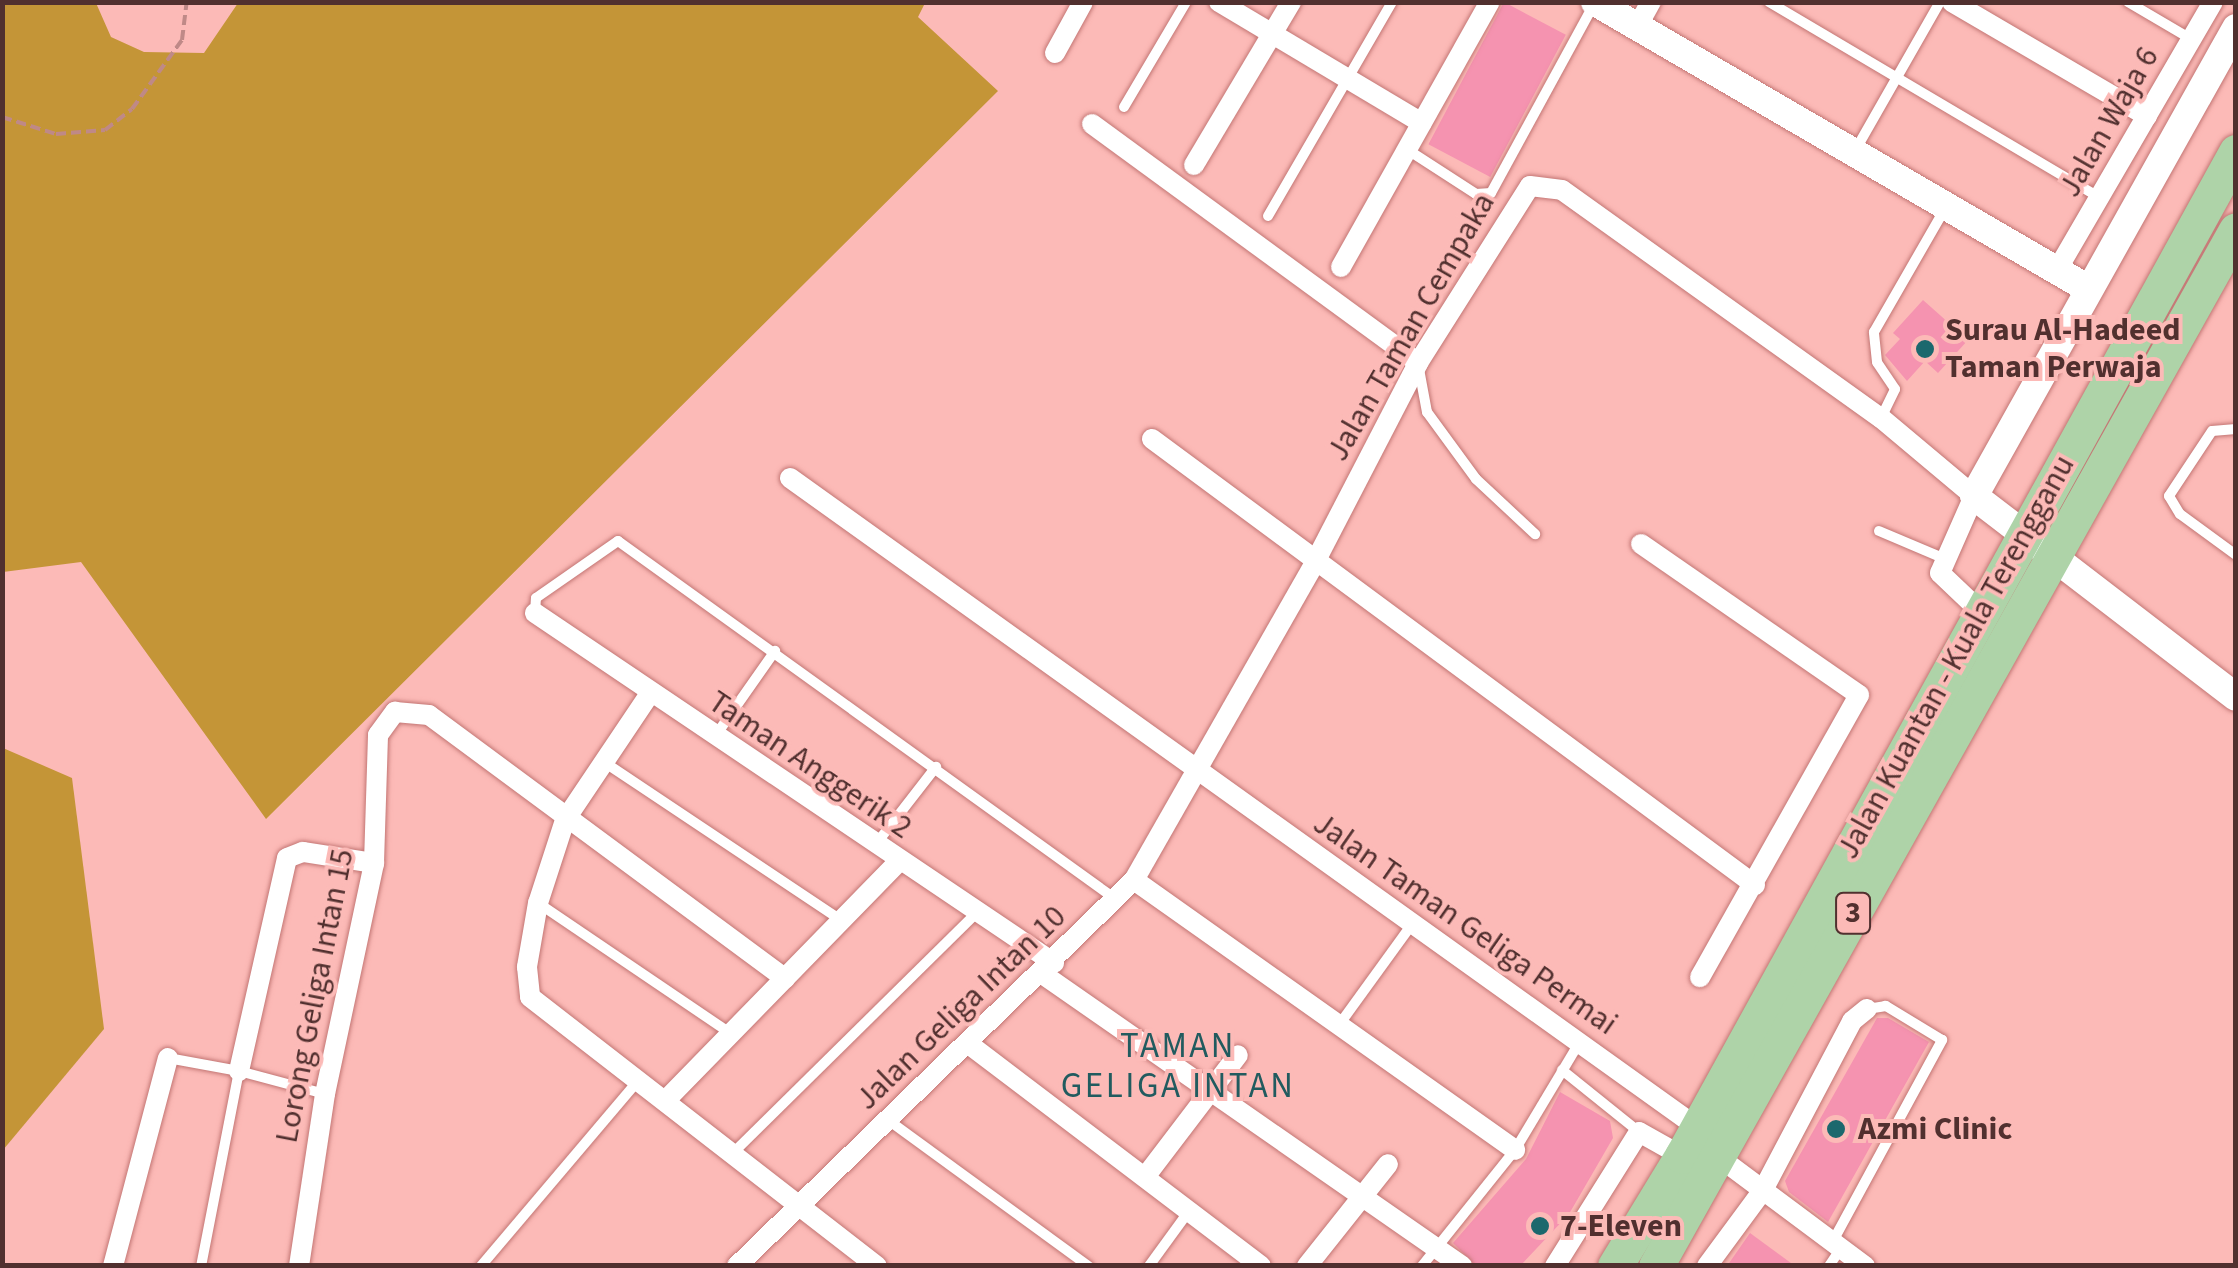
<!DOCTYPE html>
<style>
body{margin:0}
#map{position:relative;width:2238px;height:1268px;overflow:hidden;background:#fcbab7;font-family:"Source Sans 3",sans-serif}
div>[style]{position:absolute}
.forest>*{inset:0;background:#c49537}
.building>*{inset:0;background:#f593b0;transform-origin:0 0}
.path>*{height:4px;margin-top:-2px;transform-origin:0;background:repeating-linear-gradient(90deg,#bf8987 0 10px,transparent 0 15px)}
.roads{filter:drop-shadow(0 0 2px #c37674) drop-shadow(0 0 2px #c37674)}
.service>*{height:10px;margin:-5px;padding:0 5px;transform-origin:5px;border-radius:5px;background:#fff}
.minor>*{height:20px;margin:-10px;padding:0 10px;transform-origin:10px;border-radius:10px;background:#fff}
.tertiary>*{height:28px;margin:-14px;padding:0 14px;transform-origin:14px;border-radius:14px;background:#fff}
.trunk>*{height:35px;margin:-17.5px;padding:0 17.5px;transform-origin:17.5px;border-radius:17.5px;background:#aed3a8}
.dots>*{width:28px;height:28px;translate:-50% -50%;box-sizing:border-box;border:5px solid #fcbab7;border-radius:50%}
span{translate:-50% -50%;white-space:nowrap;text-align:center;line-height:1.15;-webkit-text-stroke:8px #fcbab7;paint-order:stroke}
.shield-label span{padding:2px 8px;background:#fcbab7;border:2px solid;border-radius:8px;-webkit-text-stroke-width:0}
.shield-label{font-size:30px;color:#51302f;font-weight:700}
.street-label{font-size:32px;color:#51302f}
.poi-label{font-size:32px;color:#51302f;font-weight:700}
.left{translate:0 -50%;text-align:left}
.neighbourhood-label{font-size:35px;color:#215b5f;letter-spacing:2.5px}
.frame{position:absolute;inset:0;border:5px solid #51302f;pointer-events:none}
</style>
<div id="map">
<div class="forest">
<div style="clip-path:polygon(3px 2px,96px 3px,111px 37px,144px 52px,204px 53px,238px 3px,925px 3px,918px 17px,998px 91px,266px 819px,81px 562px,3px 572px)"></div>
<div style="clip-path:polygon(3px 748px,72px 778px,104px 1029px,3px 1150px)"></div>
</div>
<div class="building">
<div style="left:1504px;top:2px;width:70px;height:161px;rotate:28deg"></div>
<div style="clip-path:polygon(1923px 300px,1968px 340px,1938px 373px,1925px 361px,1907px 381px,1885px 355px,1900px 339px,1893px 333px)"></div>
<div style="clip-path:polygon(1877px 1018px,1888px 1018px,1929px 1042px,1828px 1222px,1789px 1192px,1785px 1181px)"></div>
<div style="clip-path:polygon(1560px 1092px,1610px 1121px,1613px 1138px,1569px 1214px,1520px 1266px,1476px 1266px,1453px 1243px,1526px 1159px)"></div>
<div style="clip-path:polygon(1750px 1233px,1795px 1266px,1727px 1266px)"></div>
</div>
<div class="path">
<div style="left:2px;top:117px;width:57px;rotate:17.5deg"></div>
<div style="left:56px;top:134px;width:49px;rotate:-4.7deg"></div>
<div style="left:105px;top:130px;width:34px;rotate:-38deg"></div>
<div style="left:132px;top:109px;width:85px;rotate:-54.1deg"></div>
<div style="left:182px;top:40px;width:38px;rotate:-83deg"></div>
</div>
<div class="roads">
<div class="service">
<div style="left:1769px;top:2px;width:383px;rotate:30.6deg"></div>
<div style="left:2128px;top:2px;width:73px;rotate:30.4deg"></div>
<div style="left:1124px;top:107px;width:122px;rotate:-59.4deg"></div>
<div style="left:1856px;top:149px;width:169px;rotate:-60.3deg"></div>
<div style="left:1408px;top:150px;width:81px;rotate:32.9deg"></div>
<div style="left:1476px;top:194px;width:15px;rotate:-4deg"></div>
<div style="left:1491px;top:193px;width:215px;rotate:-61.4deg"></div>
<div style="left:1268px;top:216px;width:247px;rotate:-59.9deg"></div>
<div style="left:1419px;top:369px;width:44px;rotate:79.5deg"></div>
<div style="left:1427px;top:412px;width:83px;rotate:53.8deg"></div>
<div style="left:1476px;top:479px;width:81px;rotate:43deg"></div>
<div style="left:1881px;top:418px;width:32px;rotate:-64deg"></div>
<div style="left:1895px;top:389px;width:32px;rotate:-124deg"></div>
<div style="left:1877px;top:362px;width:30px;rotate:-96deg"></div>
<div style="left:1874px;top:332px;width:144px;rotate:-60.1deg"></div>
<div style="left:2236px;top:429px;width:24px;rotate:175deg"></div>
<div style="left:2212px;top:431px;width:78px;rotate:123.5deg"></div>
<div style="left:2169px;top:496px;width:21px;rotate:59deg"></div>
<div style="left:2180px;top:514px;width:69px;rotate:36.2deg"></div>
<div style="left:1879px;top:531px;width:69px;rotate:22.9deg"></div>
<div style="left:535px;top:612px;width:14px;rotate:-86deg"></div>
<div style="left:536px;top:598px;width:100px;rotate:-34.8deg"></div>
<div style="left:618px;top:541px;width:611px;rotate:35.74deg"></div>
<div style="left:716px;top:735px;width:103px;rotate:-54.9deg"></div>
<div style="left:601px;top:760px;width:288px;rotate:33.7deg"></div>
<div style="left:876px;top:844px;width:98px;rotate:-52.1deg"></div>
<div style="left:538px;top:903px;width:232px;rotate:34.1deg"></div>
<div style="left:1339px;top:1025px;width:125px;rotate:-54.1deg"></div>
<div style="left:168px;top:1058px;width:72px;rotate:10.4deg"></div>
<div style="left:239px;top:1071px;width:199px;rotate:101deg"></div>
<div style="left:1562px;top:1070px;width:99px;rotate:38.8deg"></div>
<div style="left:239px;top:1071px;width:89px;rotate:15deg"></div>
<div style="left:888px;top:1120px;width:248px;rotate:36.1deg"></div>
<div style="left:732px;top:1154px;width:342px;rotate:-44.6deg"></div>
<div style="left:1833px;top:1241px;width:229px;rotate:-61.5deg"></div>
<div style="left:1942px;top:1040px;width:66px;rotate:-148.7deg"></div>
<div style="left:1886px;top:1006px;width:19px;rotate:171deg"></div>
<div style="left:481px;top:1266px;width:243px;rotate:-49.7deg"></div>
<div style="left:1149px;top:1266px;width:68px;rotate:-54deg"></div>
<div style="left:1422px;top:1266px;width:149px;rotate:-51.3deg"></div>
<div style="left:1515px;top:1150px;width:125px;rotate:-59.1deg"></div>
<div style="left:1829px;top:1266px;width:22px;rotate:-56deg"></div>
</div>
<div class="minor">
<div style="left:1219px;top:2px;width:236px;rotate:30.8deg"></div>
<div style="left:1952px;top:2px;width:226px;rotate:30.3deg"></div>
<div style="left:1637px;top:27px;width:29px;rotate:-61deg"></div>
<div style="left:1055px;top:53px;width:58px;rotate:-61.2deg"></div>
<div style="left:1092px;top:124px;width:404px;rotate:36.2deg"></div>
<div style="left:1194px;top:165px;width:190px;rotate:-59.2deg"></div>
<div style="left:1341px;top:267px;width:304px;rotate:-60.7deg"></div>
<div style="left:2057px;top:270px;width:310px;rotate:-59.8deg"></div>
<div style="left:1152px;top:439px;width:750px;rotate:36.49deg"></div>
<div style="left:790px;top:478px;width:1115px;rotate:35.59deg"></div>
<div style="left:1641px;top:544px;width:265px;rotate:34.7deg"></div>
<div style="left:1859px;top:695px;width:324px;rotate:119.4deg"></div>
<div style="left:535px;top:613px;width:626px;rotate:33.99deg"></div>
<div style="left:651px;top:692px;width:154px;rotate:123.9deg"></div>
<div style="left:565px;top:820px;width:87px;rotate:108deg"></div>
<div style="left:538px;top:903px;width:65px;rotate:99.8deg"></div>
<div style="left:527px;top:967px;width:30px;rotate:84deg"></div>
<div style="left:530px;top:997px;width:439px;rotate:37.8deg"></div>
<div style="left:1134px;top:880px;width:467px;rotate:35.3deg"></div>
<div style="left:1041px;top:973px;width:513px;rotate:34.84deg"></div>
<div style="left:970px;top:1045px;width:365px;rotate:37.2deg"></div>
<div style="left:239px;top:1071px;width:218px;rotate:-77.3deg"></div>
<div style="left:287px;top:858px;width:17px;rotate:-21deg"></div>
<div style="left:303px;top:852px;width:72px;rotate:8.8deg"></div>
<div style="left:666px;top:1100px;width:334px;rotate:-45.7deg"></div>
<div style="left:1720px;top:1158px;width:181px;rotate:36.7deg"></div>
<div style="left:1145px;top:1177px;width:153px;rotate:-52.7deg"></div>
<div style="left:113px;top:1266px;width:215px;rotate:-75.2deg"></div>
<div style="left:299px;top:1266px;width:174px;rotate:-81.4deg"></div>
<div style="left:325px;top:1094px;width:236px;rotate:-78deg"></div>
<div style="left:374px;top:863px;width:128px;rotate:-88.2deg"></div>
<div style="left:378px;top:735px;width:29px;rotate:-54deg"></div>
<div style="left:395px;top:712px;width:34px;rotate:5deg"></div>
<div style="left:429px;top:715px;width:443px;rotate:36.5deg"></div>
<div style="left:737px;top:1266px;width:554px;rotate:-44.2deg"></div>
<div style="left:1134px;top:880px;width:364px;rotate:-60.3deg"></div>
<div style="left:1314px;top:564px;width:226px;rotate:-62.6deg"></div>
<div style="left:1418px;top:363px;width:209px;rotate:-57.7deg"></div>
<div style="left:1530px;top:186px;width:32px;rotate:7deg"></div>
<div style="left:1562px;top:190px;width:392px;rotate:35.6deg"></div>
<div style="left:1881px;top:418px;width:121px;rotate:40deg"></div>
<div style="left:1974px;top:496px;width:84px;rotate:113.8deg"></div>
<div style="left:1940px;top:573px;width:54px;rotate:43.5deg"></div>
<div style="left:1307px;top:1266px;width:130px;rotate:-51.5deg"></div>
<div style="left:1555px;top:1266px;width:158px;rotate:-57.9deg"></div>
<div style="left:1639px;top:1132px;width:49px;rotate:29.2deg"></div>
<div style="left:1707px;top:1266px;width:94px;rotate:-53.6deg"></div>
<div style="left:1763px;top:1190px;width:191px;rotate:-62.2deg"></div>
<div style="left:1852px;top:1021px;width:19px;rotate:-39deg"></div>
</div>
<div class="tertiary">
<div style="left:1595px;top:2px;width:569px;rotate:30.17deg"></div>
<div style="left:2236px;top:28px;width:536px;rotate:119.24deg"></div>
<div style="left:1974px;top:496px;width:330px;rotate:37.5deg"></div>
</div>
<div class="trunk">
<div style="left:1615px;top:1266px;width:129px;rotate:-58.7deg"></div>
<div style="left:1682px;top:1156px;width:1147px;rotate:-61.11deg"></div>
<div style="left:1656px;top:1266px;width:1187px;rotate:-60.76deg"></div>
</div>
</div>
<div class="dots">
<div style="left:1925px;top:349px;background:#1b686d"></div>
<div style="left:1836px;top:1129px;background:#1b686d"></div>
<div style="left:1540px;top:1226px;background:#1b686d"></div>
</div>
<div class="shield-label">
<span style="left:1853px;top:913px">3</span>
</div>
<div class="street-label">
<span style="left:2109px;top:122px;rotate:-60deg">Jalan Waja 6</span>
<span style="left:1411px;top:327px;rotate:-60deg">Jalan Taman Cempaka</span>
<span style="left:1956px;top:657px;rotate:-61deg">Jalan Kuantan - Kuala Terengganu</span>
<span style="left:810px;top:765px;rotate:34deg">Taman Anggerik 2</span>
<span style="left:1465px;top:924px;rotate:35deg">Jalan Taman Geliga Permai</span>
<span style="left:315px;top:996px;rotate:-79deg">Lorong Geliga Intan 15</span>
<span style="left:961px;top:1008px;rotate:-44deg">Jalan Geliga Intan 10</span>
</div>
<div class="poi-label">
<span class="left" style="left:1945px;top:349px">Surau Al-Hadeed<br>Taman Perwaja</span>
<span class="left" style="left:1858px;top:1129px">Azmi Clinic</span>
<span class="left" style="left:1560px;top:1226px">7-Eleven</span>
</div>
<div class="neighbourhood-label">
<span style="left:1178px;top:1066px">TAMAN<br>GELIGA INTAN</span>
</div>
<div class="frame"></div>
</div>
